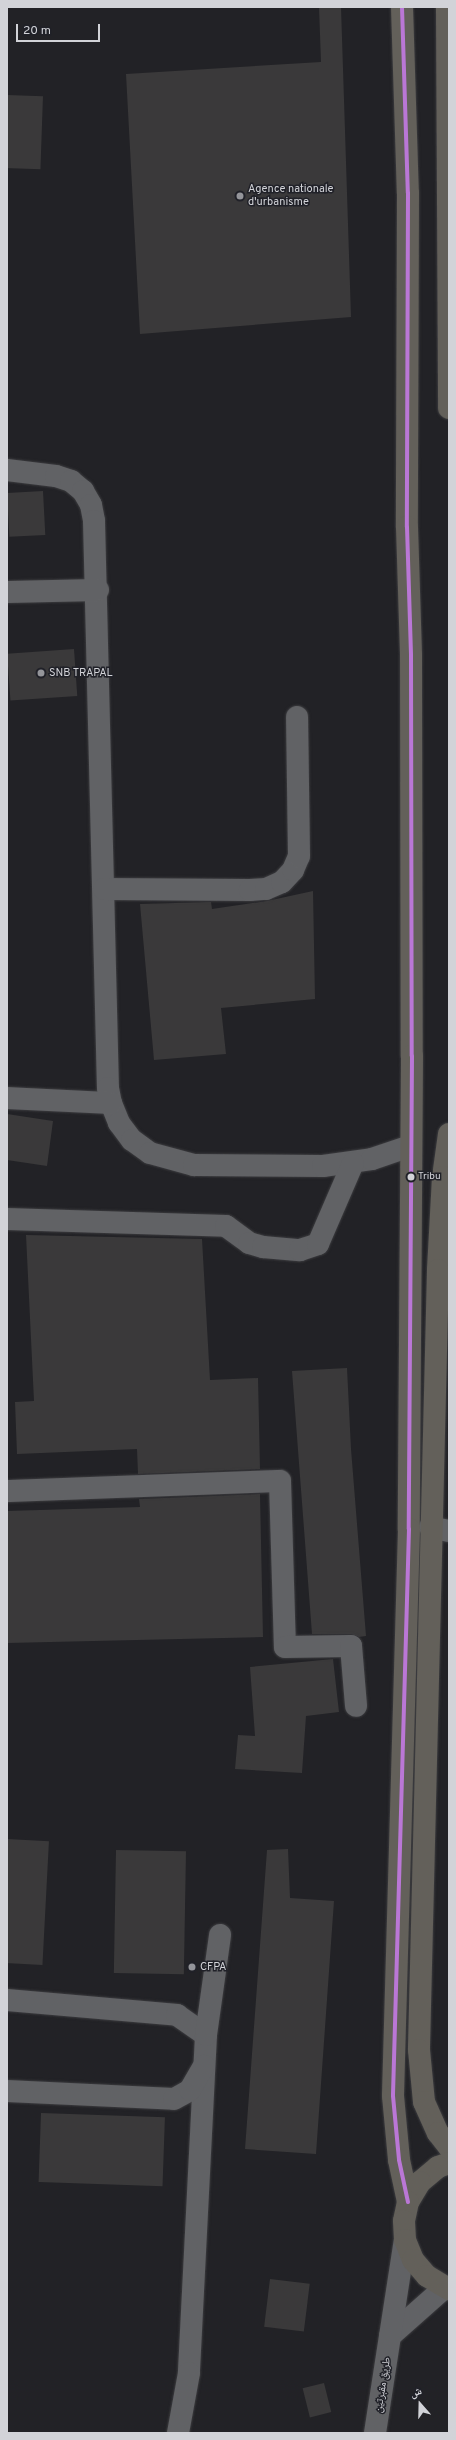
<!DOCTYPE html>
<meta charset="utf-8">
<style>
body{margin:0}
#map{position:relative;width:456px;height:2440px;overflow:hidden;background:#222226;font-family:Overpass,"Noto Naskh Arabic",sans-serif}
div>[style]{position:absolute}
.building>*{inset:0;background:#3a393a;transform-origin:0 0}
.roads{filter:drop-shadow(0 0 1px #3c3c3f) drop-shadow(0 0 1px #3c3c3f)}
.minor>*{height:22px;margin:-11px;padding:0 11px;transform-origin:11px;border-radius:11px;background:#616265}
.major>*{height:22px;margin:-11px;padding:0 11px;transform-origin:11px;border-radius:11px;background:#63605a}
.bus-1>*{height:4px;margin:-2px;padding:0 2px;transform-origin:2px;border-radius:2px;background:#ba77d6}
.dots>*{width:11px;height:11px;translate:-50% -50%;box-sizing:border-box;border:2px solid #202128;border-radius:50%}
span{translate:-50% -50%;white-space:nowrap;text-align:center;line-height:1.15;-webkit-text-stroke:3px #202128;paint-order:stroke}
.bus-label{font-size:10px;color:#d2d3d8}
.left{translate:0 -50%;text-align:left}
.poi-label{font-size:11px;color:#d2d3d8}
.street-label{font-size:11px;color:#d2d3d8}
.frame{position:absolute;inset:0;border:8px solid #d2d3d8;pointer-events:none}
.north{position:absolute;left:400px;top:2384px;width:40px;height:40px;-webkit-text-stroke:3px #202128;paint-order:stroke;rotate:340deg;font-size:11px;font-weight:700;line-height:16px;text-align:center;color:#d2d3d8}
.north::after{content:'';display:block;margin:auto;width:14px;height:18px;background:#d2d3d8;clip-path:polygon(50% 0,100% 100%,50% 72%,0 100%)}
.scale{position:absolute;left:16px;top:24px;width:84px;height:18px;box-sizing:border-box;border:2px solid #d2d3d8;border-top:0;padding-left:5px;font-size:12px;line-height:14px;white-space:nowrap;color:#d2d3d8;-webkit-text-stroke:3px #202128;paint-order:stroke}
</style>
<div id="map">
<div class="building">
<div style="clip-path:polygon(319px 7px,341px 7px,351px 317px,140px 334px,126px 74px,321px 62px)"></div>
<div style="left:7px;top:95px;width:36px;height:73px;rotate:2deg"></div>
<div style="left:43px;top:491px;width:44px;height:36px;rotate:87deg"></div>
<div style="left:74px;top:649px;width:47px;height:67px;rotate:86deg"></div>
<div style="clip-path:polygon(313px 891px,315px 999px,221px 1008px,226px 1054px,154px 1060px,140px 904px,211px 902px,212px 909px,267px 901px)"></div>
<div style="clip-path:polygon(7px 1114px,53px 1121px,47px 1166px,7px 1160px)"></div>
<div style="clip-path:polygon(26px 1235px,202px 1239px,210px 1380px,258px 1378px,260px 1469px,138px 1474px,137px 1449px,17px 1454px,15px 1402px,34px 1401px)"></div>
<div style="clip-path:polygon(347px 1368px,351px 1449px,366px 1636px,359px 1637px,351px 1634px,312px 1634px,292px 1371px)"></div>
<div style="clip-path:polygon(260px 1494px,263px 1637px,7px 1643px,7px 1511px,140px 1507px,139px 1499px)"></div>
<div style="clip-path:polygon(333px 1659px,339px 1712px,306px 1716px,302px 1773px,235px 1769px,238px 1735px,255px 1736px,250px 1667px)"></div>
<div style="left:7px;top:1839px;width:42px;height:124px;rotate:3deg"></div>
<div style="clip-path:polygon(288px 1849px,290px 1898px,334px 1901px,316px 2154px,245px 2149px,267px 1850px)"></div>
<div style="left:116px;top:1850px;width:70px;height:123px;rotate:1deg"></div>
<div style="left:41px;top:2113px;width:124px;height:69px;rotate:2deg"></div>
<div style="left:270px;top:2279px;width:40px;height:48px;rotate:7deg"></div>
<div style="left:324px;top:2383px;width:30px;height:22px;rotate:76deg"></div>
</div>
<div class="roads">
<div class="minor">
<div style="left:7px;top:470px;width:49px;rotate:7deg"></div>
<div style="left:56px;top:476px;width:16px;rotate:18deg"></div>
<div style="left:71px;top:481px;width:16px;rotate:40deg"></div>
<div style="left:83px;top:491px;width:16px;rotate:60deg"></div>
<div style="left:91px;top:505px;width:16px;rotate:79deg"></div>
<div style="left:94px;top:521px;width:567px;rotate:88.59deg"></div>
<div style="left:108px;top:1088px;width:15px;rotate:79deg"></div>
<div style="left:111px;top:1103px;width:22px;rotate:68deg"></div>
<div style="left:119px;top:1123px;width:21px;rotate:53deg"></div>
<div style="left:132px;top:1140px;width:22px;rotate:36deg"></div>
<div style="left:150px;top:1153px;width:46px;rotate:15.3deg"></div>
<div style="left:194px;top:1165px;width:129px;rotate:0.4deg"></div>
<div style="left:323px;top:1166px;width:49px;rotate:-8.1deg"></div>
<div style="left:372px;top:1159px;width:40px;rotate:-18.9deg"></div>
<div style="left:7px;top:592px;width:91px;rotate:-1.3deg"></div>
<div style="left:104px;top:889px;width:146px;rotate:0.4deg"></div>
<div style="left:250px;top:890px;width:16px;rotate:-4deg"></div>
<div style="left:266px;top:889px;width:17px;rotate:-24deg"></div>
<div style="left:282px;top:882px;width:16px;rotate:-47deg"></div>
<div style="left:293px;top:870px;width:15px;rotate:-67deg"></div>
<div style="left:299px;top:856px;width:139px;rotate:-90.8deg"></div>
<div style="left:7px;top:1098px;width:104px;rotate:2.8deg"></div>
<div style="left:7px;top:1219px;width:219px;rotate:1.8deg"></div>
<div style="left:226px;top:1226px;width:29px;rotate:36deg"></div>
<div style="left:249px;top:1243px;width:15px;rotate:16deg"></div>
<div style="left:263px;top:1247px;width:37px;rotate:5deg"></div>
<div style="left:300px;top:1250px;width:19px;rotate:-18deg"></div>
<div style="left:318px;top:1244px;width:88px;rotate:-66.6deg"></div>
<div style="left:7px;top:1491px;width:273px;rotate:-2.1deg"></div>
<div style="left:280px;top:1481px;width:166px;rotate:88.3deg"></div>
<div style="left:285px;top:1647px;width:66px;rotate:-0.9deg"></div>
<div style="left:351px;top:1646px;width:60px;rotate:85.2deg"></div>
<div style="left:430px;top:1527px;width:19px;rotate:12deg"></div>
<div style="left:7px;top:2000px;width:171px;rotate:5deg"></div>
<div style="left:177px;top:2015px;width:35px;rotate:35deg"></div>
<div style="left:206px;top:2035px;width:338px;rotate:92.9deg"></div>
<div style="left:189px;top:2373px;width:61px;rotate:100.4deg"></div>
<div style="left:206px;top:2035px;width:101px;rotate:-82deg"></div>
<div style="left:7px;top:2091px;width:167px;rotate:2.7deg"></div>
<div style="left:174px;top:2099px;width:18px;rotate:-29deg"></div>
<div style="left:190px;top:2090px;width:28px;rotate:-60deg"></div>
<div style="left:390px;top:2336px;width:72px;rotate:-41.6deg"></div>
<div style="left:375px;top:2433px;width:195px;rotate:-81.2deg"></div>
</div>
<div class="major">
<div style="left:402px;top:7px;width:186px;rotate:88.2deg"></div>
<div style="left:408px;top:193px;width:334px;rotate:90.2deg"></div>
<div style="left:407px;top:527px;width:128px;rotate:88.2deg"></div>
<div style="left:411px;top:655px;width:401px;rotate:89.9deg"></div>
<div style="left:412px;top:1056px;width:473px;rotate:90.4deg"></div>
<div style="left:409px;top:1529px;width:567px;rotate:91.62deg"></div>
<div style="left:393px;top:2096px;width:64px;rotate:84.6deg"></div>
<div style="left:399px;top:2160px;width:43px;rotate:77.9deg"></div>
<div style="left:447px;top:7px;width:401px;rotate:89.7deg"></div>
<div style="left:449px;top:1134px;width:43px;rotate:97.9deg"></div>
<div style="left:443px;top:1177px;width:93px;rotate:93.1deg"></div>
<div style="left:438px;top:1270px;width:780px;rotate:91.4deg"></div>
<div style="left:419px;top:2050px;width:52px;rotate:84.5deg"></div>
<div style="left:424px;top:2102px;width:34px;rotate:66deg"></div>
<div style="left:438px;top:2133px;width:18px;rotate:52deg"></div>
<div style="left:449px;top:2163px;width:12px;rotate:160deg"></div>
<div style="left:438px;top:2167px;width:23px;rotate:140deg"></div>
<div style="left:420px;top:2182px;width:23px;rotate:121deg"></div>
<div style="left:408px;top:2202px;width:19px;rotate:102deg"></div>
<div style="left:404px;top:2221px;width:19px;rotate:87deg"></div>
<div style="left:405px;top:2240px;width:22px;rotate:68deg"></div>
<div style="left:413px;top:2260px;width:21px;rotate:49deg"></div>
<div style="left:427px;top:2276px;width:26px;rotate:31deg"></div>
</div>
</div>
<div class="bus-1">
<div style="left:402px;top:7px;width:186px;rotate:88.2deg"></div>
<div style="left:408px;top:193px;width:334px;rotate:90.2deg"></div>
<div style="left:407px;top:527px;width:128px;rotate:88.2deg"></div>
<div style="left:411px;top:655px;width:401px;rotate:89.9deg"></div>
<div style="left:412px;top:1056px;width:473px;rotate:90.4deg"></div>
<div style="left:409px;top:1529px;width:567px;rotate:91.62deg"></div>
<div style="left:393px;top:2096px;width:64px;rotate:84.6deg"></div>
<div style="left:399px;top:2160px;width:43px;rotate:77.9deg"></div>
</div>
<div class="dots">
<div style="left:240px;top:196px;background:#94959a"></div>
<div style="left:41px;top:673px;background:#94959a"></div>
<div style="left:411px;top:1177px;background:#d2d3d8"></div>
<div style="left:192px;top:1967px;background:#94959a"></div>
</div>
<div class="bus-label">
<span class="left" style="left:418px;top:1177px">Tribu</span>
</div>
<div class="poi-label">
<span class="left" style="left:248px;top:196px">Agence nationale<br>d'urbanisme</span>
<span class="left" style="left:49px;top:673px">SNB TRAPAL</span>
<span class="left" style="left:200px;top:1967px">CFPA</span>
</div>
<div class="street-label">
<span style="left:383px;top:2385px;rotate:-81deg">طريق مقبرتين</span>
</div>
<div class="frame"></div>
<div class="north">ش</div>
<div class="scale">20 m</div>
</div>
